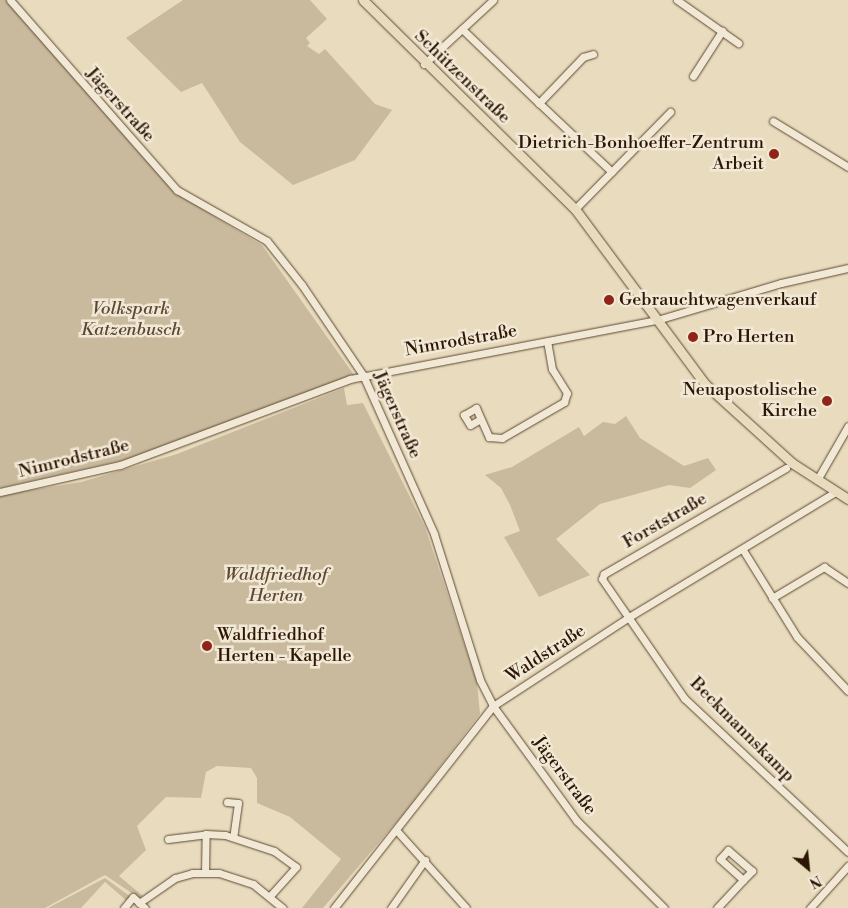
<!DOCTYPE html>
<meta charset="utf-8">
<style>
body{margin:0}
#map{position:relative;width:848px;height:908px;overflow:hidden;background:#e9dcbe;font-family:"Libre Bodoni",serif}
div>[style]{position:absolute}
.green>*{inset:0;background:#c9ba9e}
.roads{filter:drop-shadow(0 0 1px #5d4832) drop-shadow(0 0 1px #5d4832)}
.minor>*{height:7px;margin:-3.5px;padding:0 3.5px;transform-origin:3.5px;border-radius:3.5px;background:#f1e8d5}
.major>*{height:9px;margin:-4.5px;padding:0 4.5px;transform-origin:4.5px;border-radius:4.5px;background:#e9dcbe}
.dots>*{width:14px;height:14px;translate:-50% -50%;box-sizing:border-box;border:2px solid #f1e8d5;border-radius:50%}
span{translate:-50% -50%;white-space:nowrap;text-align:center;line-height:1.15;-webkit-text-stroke:5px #f1e8d5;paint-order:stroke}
.street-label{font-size:18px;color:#2e1604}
.poi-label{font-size:18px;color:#2e1604}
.right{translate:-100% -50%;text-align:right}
.left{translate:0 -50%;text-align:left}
.park-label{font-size:18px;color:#5c4732;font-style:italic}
.north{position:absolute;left:783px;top:843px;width:50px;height:50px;-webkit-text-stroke:4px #f1e8d5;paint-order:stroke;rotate:152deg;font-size:14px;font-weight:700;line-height:20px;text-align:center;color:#2e1604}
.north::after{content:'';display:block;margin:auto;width:18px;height:22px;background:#2e1604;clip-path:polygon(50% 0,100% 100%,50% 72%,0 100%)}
</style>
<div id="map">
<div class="green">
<div style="clip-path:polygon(0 0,10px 0,174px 192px,262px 245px,354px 375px,160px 452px,0 488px)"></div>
<div style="clip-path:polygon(183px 0,310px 0,327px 19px,306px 38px,310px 43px,307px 46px,319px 54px,325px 49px,375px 104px,392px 110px,355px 160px,293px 185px,240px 142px,202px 83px,181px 92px,126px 38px)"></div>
<div style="clip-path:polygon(344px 388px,347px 405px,363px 403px,425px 527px,477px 682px,480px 714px,405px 812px,323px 908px,302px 908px,341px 859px,290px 817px,257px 803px,257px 778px,251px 768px,217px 766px,206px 772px,201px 798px,166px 797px,137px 826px,146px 850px,119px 876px,143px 896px,139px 898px,105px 875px,45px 908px,0 908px,0 495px,81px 482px,177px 454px)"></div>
<div style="clip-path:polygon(626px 416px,640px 438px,684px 466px,708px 458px,716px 470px,690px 488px,669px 485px,600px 504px,556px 539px,590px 575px,539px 597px,504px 537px,520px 531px,510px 505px,501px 488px,485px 475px,512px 467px,579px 427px,584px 436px,603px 422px,615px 424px)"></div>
<div style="clip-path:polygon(105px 878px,131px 897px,127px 901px,105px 882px,81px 908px,48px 908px)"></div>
</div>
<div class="roads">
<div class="minor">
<div style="left:10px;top:0;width:253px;rotate:48.7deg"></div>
<div style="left:177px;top:190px;width:103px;rotate:29.5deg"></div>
<div style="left:267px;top:241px;width:56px;rotate:51.5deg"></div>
<div style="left:302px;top:285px;width:109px;rotate:55.9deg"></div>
<div style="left:363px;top:375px;width:174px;rotate:65.9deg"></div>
<div style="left:434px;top:534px;width:153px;rotate:72.5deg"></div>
<div style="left:480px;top:680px;width:29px;rotate:63deg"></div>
<div style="left:493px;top:706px;width:142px;rotate:53.9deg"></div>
<div style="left:577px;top:821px;width:123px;rotate:45deg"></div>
<div style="left:677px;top:0;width:75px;rotate:35.2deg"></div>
<div style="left:462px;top:29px;width:107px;rotate:43.9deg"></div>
<div style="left:593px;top:54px;width:10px;rotate:163deg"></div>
<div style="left:583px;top:57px;width:64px;rotate:133.7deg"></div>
<div style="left:539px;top:103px;width:100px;rotate:43.4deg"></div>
<div style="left:424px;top:64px;width:94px;rotate:-42.8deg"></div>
<div style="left:693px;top:76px;width:54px;rotate:-57.2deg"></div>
<div style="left:773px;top:121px;width:88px;rotate:31.5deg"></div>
<div style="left:575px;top:209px;width:136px;rotate:-45.6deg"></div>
<div style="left:479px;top:420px;width:10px;rotate:151deg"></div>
<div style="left:470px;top:425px;width:12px;rotate:-121deg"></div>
<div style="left:464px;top:415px;width:14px;rotate:-30deg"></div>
<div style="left:476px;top:408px;width:32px;rotate:66deg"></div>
<div style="left:489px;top:437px;width:13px;rotate:4deg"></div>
<div style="left:502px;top:438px;width:72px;rotate:-30.1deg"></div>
<div style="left:564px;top:402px;width:9px;rotate:-72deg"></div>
<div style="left:567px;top:393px;width:28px;rotate:-122deg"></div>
<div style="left:552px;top:369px;width:28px;rotate:-100deg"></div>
<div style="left:786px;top:468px;width:211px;rotate:149.8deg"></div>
<div style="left:604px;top:574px;width:5px;rotate:112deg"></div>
<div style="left:602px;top:579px;width:145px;rotate:55.4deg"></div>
<div style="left:684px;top:698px;width:225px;rotate:43.2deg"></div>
<div style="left:817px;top:480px;width:62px;rotate:-60.1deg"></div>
<div style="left:0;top:492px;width:123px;rotate:-12.7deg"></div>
<div style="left:120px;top:465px;width:246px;rotate:-20.5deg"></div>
<div style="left:350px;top:379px;width:313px;rotate:-10.9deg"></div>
<div style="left:657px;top:320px;width:129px;rotate:-16.6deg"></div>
<div style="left:781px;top:283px;width:69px;rotate:-12.6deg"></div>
<div style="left:743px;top:550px;width:102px;rotate:58.2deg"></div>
<div style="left:797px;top:637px;width:74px;rotate:46.6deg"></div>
<div style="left:772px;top:598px;width:61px;rotate:-30.8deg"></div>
<div style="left:824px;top:567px;width:29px;rotate:34deg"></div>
<div style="left:227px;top:802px;width:11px;rotate:5deg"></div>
<div style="left:238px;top:803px;width:34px;rotate:98deg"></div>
<div style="left:397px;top:831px;width:103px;rotate:48.1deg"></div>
<div style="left:168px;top:839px;width:38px;rotate:-7deg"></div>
<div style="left:206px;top:834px;width:19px;rotate:3deg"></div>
<div style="left:225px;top:835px;width:52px;rotate:18.1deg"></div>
<div style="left:274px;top:851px;width:27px;rotate:36deg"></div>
<div style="left:296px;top:867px;width:39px;rotate:132deg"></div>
<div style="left:205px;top:873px;width:39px;rotate:-89deg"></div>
<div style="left:139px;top:903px;width:44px;rotate:-34.8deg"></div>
<div style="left:175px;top:878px;width:18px;rotate:-16deg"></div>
<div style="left:192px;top:873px;width:27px"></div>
<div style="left:219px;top:873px;width:36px;rotate:18deg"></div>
<div style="left:253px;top:884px;width:38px;rotate:39deg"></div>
<div style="left:124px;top:908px;width:14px;rotate:-51deg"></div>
<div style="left:133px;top:897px;width:16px;rotate:43deg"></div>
<div style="left:334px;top:908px;width:257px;rotate:-51.8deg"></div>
<div style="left:493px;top:706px;width:163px;rotate:-33.2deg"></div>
<div style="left:629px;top:617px;width:241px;rotate:-31.2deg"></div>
<div style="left:391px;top:908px;width:59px;rotate:-54.7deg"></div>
<div style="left:717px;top:908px;width:38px;rotate:-47deg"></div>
<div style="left:743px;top:880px;width:13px;rotate:-45deg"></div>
<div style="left:752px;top:871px;width:32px;rotate:-139deg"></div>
<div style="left:728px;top:850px;width:12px;rotate:132deg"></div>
<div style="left:720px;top:859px;width:31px;rotate:42deg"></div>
<div style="left:810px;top:908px;width:57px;rotate:-47.9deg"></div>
</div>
<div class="major">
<div style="left:363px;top:0;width:298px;rotate:44.6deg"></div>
<div style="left:575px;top:209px;width:218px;rotate:53.4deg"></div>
<div style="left:705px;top:384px;width:118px;rotate:42.2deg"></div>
<div style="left:792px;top:463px;width:67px;rotate:32.7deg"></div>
</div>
</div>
<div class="dots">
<div style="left:774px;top:154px;background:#8f2418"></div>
<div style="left:609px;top:300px;background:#8f2418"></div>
<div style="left:693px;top:337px;background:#8f2418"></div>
<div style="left:827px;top:401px;background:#8f2418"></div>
<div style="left:207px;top:646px;background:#8f2418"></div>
</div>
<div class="street-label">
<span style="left:462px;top:77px;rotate:44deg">Schützenstraße</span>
<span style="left:120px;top:105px;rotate:48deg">Jägerstraße</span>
<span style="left:461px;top:341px;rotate:-10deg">Nimrodstraße</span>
<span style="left:397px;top:415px;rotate:66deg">Jägerstraße</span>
<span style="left:74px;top:459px;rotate:-14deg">Nimrodstraße</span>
<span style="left:665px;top:521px;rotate:-30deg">Forststraße</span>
<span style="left:546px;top:654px;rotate:-33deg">Waldstraße</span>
<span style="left:742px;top:730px;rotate:45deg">Beckmannskamp</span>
<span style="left:564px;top:776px;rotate:53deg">Jägerstraße</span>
</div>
<div class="poi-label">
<span class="right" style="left:764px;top:154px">Dietrich-Bonhoeffer-Zentrum<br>Arbeit</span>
<span class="left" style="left:619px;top:300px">Gebrauchtwagenverkauf</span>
<span class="left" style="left:703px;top:337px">Pro Herten</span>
<span class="right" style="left:817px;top:401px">Neuapostolische<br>Kirche</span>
<span class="left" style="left:217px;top:646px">Waldfriedhof<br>Herten - Kapelle</span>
</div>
<div class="park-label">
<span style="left:131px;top:320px">Volkspark<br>Katzenbusch</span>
<span style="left:276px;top:586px">Waldfriedhof<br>Herten</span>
</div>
<div class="north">N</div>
</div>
